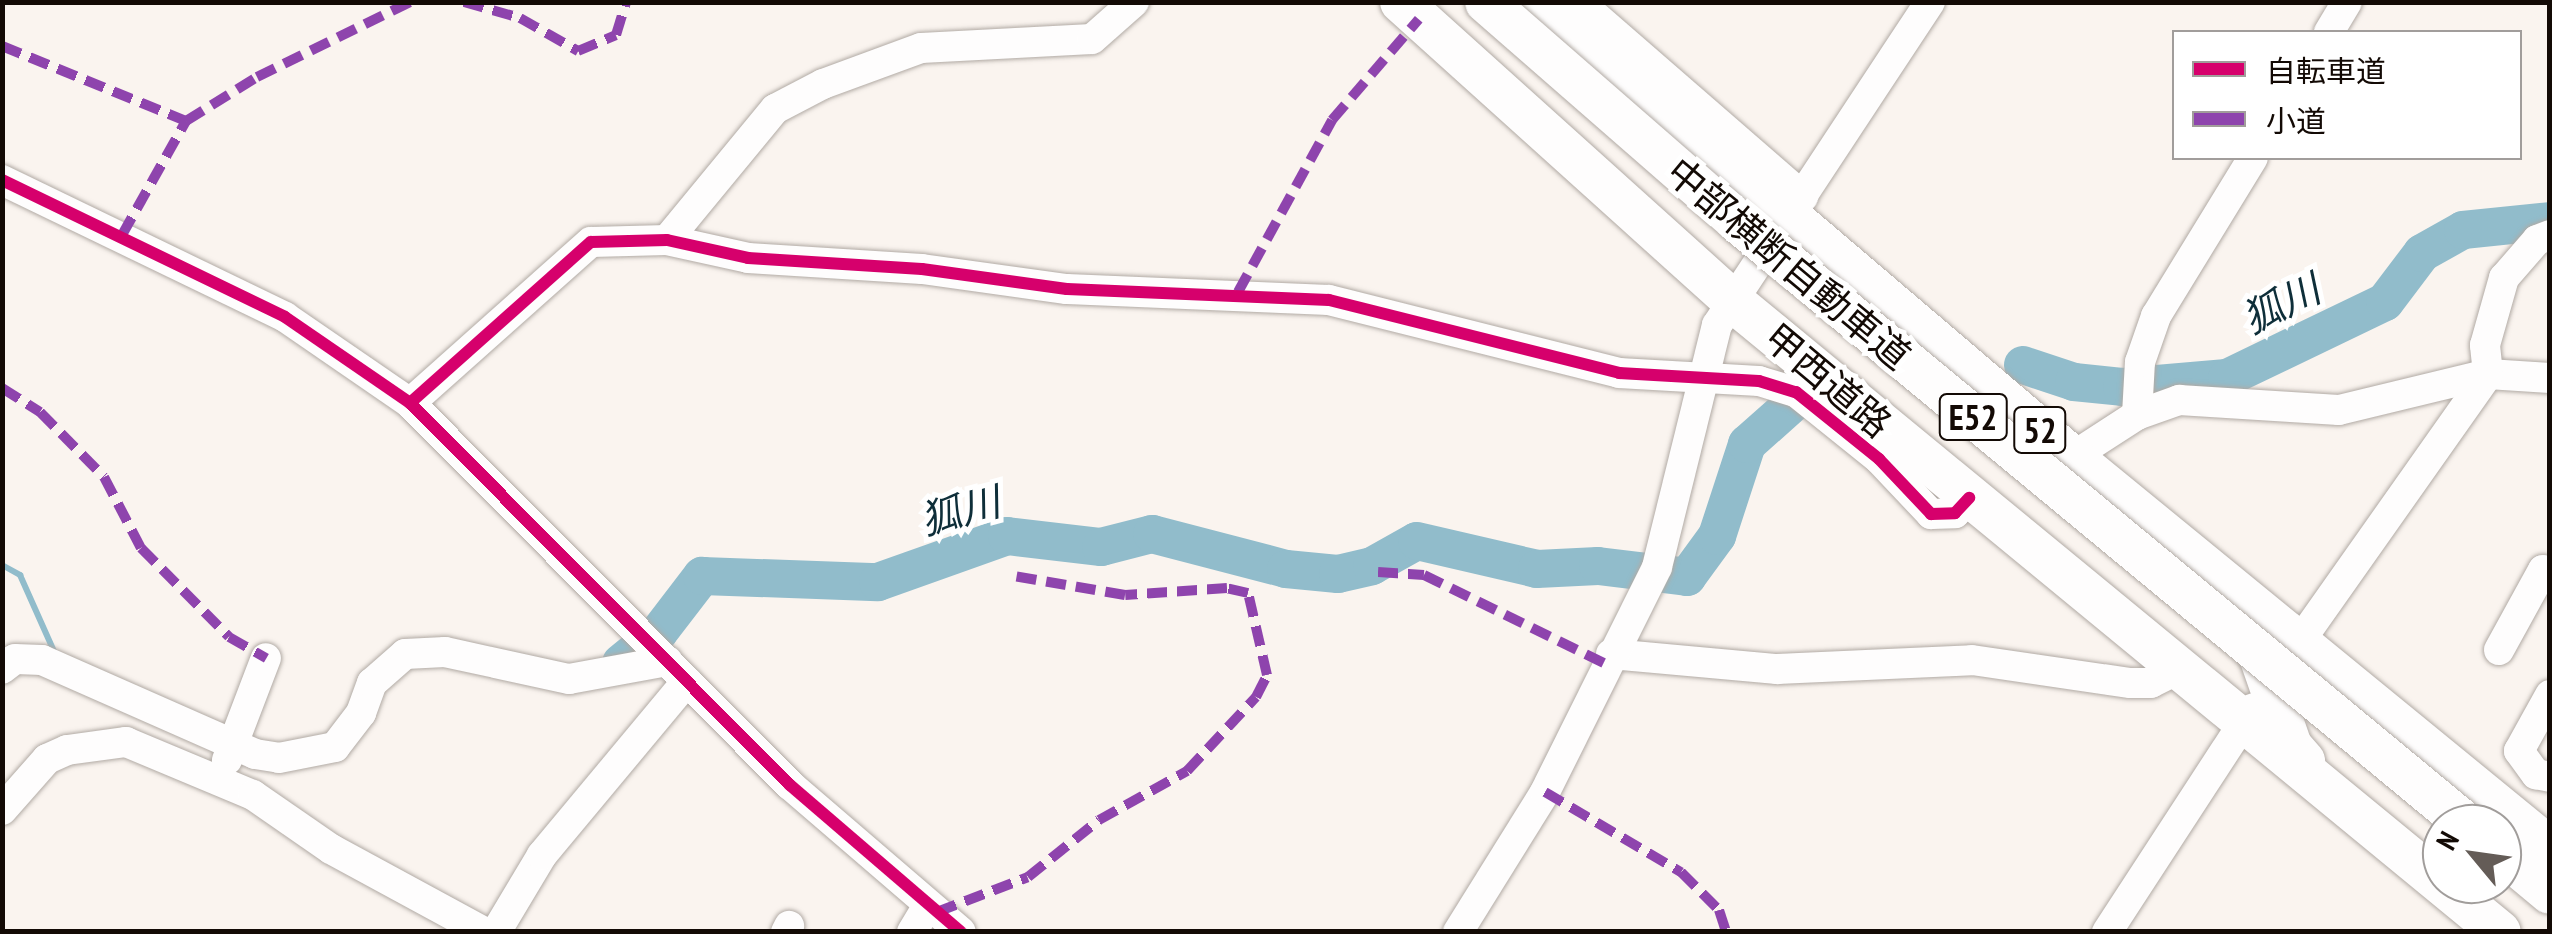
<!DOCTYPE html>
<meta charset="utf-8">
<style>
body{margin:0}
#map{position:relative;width:2552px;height:934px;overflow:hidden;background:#faf4ef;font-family:"PT Sans Narrow","Noto Sans JP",sans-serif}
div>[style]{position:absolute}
.stream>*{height:6px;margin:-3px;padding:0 3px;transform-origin:3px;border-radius:3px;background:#91bccb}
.river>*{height:38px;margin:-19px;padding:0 19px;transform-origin:19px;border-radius:19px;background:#91bccb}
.roads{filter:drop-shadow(0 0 2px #b1aaa4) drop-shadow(0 0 2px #b1aaa4)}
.minor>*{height:30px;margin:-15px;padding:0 15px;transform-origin:15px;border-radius:15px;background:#fefdfd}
.highway>*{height:42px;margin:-21px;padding:0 21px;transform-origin:21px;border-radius:21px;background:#fefdfd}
.bridges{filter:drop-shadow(0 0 2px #b1aaa4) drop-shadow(0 0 2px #b1aaa4)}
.highway-bridge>*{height:42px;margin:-21px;padding:0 21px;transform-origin:21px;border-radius:21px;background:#fefdfd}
.quiet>*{height:10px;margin-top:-5px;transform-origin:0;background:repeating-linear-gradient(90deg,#8e44ad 0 20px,transparent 0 30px)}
.cycleway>*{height:12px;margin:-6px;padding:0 6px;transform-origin:6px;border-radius:6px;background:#d6006c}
span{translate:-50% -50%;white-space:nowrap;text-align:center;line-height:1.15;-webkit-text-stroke:10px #fff;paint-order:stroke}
.shield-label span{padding:2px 8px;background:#fff;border:2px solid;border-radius:8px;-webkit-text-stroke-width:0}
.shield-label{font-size:35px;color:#130a05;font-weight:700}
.street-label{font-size:38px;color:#130a05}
.water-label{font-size:40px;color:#0e2e39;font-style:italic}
.frame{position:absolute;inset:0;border:5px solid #130a05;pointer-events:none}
.legend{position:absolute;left:2172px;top:30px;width:350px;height:130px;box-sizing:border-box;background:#fff;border:2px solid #a19d9b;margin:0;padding:12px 18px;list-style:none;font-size:30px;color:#130a05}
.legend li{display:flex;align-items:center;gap:20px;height:50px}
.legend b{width:50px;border:2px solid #a19d9b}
.north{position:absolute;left:2422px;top:804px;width:100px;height:100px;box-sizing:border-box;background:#fff;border:2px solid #a19d9b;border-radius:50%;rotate:299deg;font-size:28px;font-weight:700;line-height:40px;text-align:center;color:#130a05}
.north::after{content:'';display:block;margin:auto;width:35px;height:45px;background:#645c57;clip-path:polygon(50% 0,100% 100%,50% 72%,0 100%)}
</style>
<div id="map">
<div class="stream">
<div style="left:2px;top:565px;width:21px;rotate:29deg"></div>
<div style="left:20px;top:575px;width:89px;rotate:66deg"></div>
</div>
<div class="river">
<div style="left:2023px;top:365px;width:54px;rotate:18.4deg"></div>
<div style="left:2074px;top:382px;width:48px;rotate:5.9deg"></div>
<div style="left:2122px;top:387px;width:105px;rotate:-4.9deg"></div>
<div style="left:2227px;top:378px;width:175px;rotate:-25.7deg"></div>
<div style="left:2385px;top:302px;width:61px;rotate:-52.9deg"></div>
<div style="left:2422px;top:253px;width:47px;rotate:-29.3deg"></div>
<div style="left:2463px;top:230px;width:87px;rotate:-5.9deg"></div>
<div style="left:621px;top:663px;width:49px;rotate:-39.2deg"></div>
<div style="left:659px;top:632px;width:71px;rotate:-52.5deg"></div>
<div style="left:702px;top:576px;width:176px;rotate:2deg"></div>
<div style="left:878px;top:582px;width:137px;rotate:-19.6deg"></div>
<div style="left:1007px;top:536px;width:95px;rotate:6.7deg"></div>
<div style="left:1101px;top:547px;width:53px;rotate:-14.3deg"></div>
<div style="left:1152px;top:534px;width:138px;rotate:14.6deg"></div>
<div style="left:1286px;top:569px;width:52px;rotate:5.5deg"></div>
<div style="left:1338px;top:574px;width:35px;rotate:-13deg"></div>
<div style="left:1372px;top:566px;width:51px;rotate:-29.1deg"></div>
<div style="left:1417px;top:541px;width:123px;rotate:13.1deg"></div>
<div style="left:1537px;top:569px;width:61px;rotate:-2.8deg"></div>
<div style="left:1598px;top:566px;width:90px;rotate:7deg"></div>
<div style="left:1687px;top:577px;width:51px;rotate:-53.8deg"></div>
<div style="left:1717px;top:536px;width:97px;rotate:-71.9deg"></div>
<div style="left:1747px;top:444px;width:60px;rotate:-41.6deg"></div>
</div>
<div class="roads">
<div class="minor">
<div style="left:1579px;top:2px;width:297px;rotate:41deg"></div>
<div style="left:2329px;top:32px;width:35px;rotate:-59deg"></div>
<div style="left:2px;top:180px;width:314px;rotate:25.8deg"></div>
<div style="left:285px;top:317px;width:152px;rotate:34.5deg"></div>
<div style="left:410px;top:403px;width:539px;rotate:45.15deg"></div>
<div style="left:790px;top:785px;width:225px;rotate:40.7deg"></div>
<div style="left:667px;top:240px;width:170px;rotate:-50.5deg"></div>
<div style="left:775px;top:109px;width:54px;rotate:-27.5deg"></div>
<div style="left:823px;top:84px;width:104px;rotate:-20.2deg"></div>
<div style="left:921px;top:48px;width:171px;rotate:-3deg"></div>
<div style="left:1092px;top:39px;width:56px;rotate:-41.4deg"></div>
<div style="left:410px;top:403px;width:242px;rotate:-41.7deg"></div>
<div style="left:591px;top:242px;width:76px;rotate:-1.5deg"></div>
<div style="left:667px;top:240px;width:83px;rotate:12.5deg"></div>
<div style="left:748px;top:258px;width:174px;rotate:3.6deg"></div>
<div style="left:922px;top:269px;width:146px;rotate:7.9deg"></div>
<div style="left:1067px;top:289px;width:262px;rotate:2.4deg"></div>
<div style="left:1329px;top:300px;width:299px;rotate:14.1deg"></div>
<div style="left:1619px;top:373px;width:140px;rotate:3.3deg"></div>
<div style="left:1759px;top:381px;width:39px;rotate:17deg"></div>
<div style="left:1796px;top:392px;width:107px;rotate:38.9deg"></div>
<div style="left:1879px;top:459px;width:76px;rotate:46.6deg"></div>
<div style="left:1931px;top:514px;width:24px;rotate:-2deg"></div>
<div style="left:1955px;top:513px;width:21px;rotate:-47deg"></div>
<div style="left:2137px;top:415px;width:53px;rotate:-86.8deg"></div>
<div style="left:2140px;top:362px;width:49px;rotate:-70.8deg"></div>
<div style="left:2156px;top:316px;width:185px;rotate:-58.5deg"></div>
<div style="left:2072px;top:457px;width:77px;rotate:-32.9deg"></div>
<div style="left:2137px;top:415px;width:45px;rotate:-19.7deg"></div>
<div style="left:2179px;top:400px;width:160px;rotate:3.6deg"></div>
<div style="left:2339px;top:410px;width:153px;rotate:-13.6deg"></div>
<div style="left:2488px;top:374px;width:62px;rotate:3.7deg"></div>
<div style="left:2499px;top:650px;width:91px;rotate:-61.2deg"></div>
<div style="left:2543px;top:570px;width:8px;rotate:30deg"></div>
<div style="left:1611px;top:654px;width:167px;rotate:5.2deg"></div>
<div style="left:1777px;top:669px;width:195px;rotate:-2.6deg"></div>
<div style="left:1972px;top:660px;width:160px;rotate:8.3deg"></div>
<div style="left:2130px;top:683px;width:21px"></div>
<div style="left:2151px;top:683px;width:28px;rotate:-27deg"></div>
<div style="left:2288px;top:658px;width:347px;rotate:-54.8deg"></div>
<div style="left:2488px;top:374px;width:29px;rotate:-96deg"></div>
<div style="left:2485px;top:345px;width:70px;rotate:-74.2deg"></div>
<div style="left:2504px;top:278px;width:50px;rotate:-49deg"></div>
<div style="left:2537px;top:240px;width:14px;rotate:-21deg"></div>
<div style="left:2px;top:669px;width:16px;rotate:-38deg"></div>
<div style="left:15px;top:659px;width:27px;rotate:2deg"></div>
<div style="left:42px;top:660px;width:233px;rotate:23.8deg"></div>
<div style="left:255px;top:754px;width:24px;rotate:9deg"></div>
<div style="left:279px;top:758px;width:57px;rotate:-11.1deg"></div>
<div style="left:335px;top:747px;width:43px;rotate:-52.6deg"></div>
<div style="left:361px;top:713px;width:32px;rotate:-70deg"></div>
<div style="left:372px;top:683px;width:44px;rotate:-41.3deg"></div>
<div style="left:405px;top:654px;width:40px;rotate:-2.9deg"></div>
<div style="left:445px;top:652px;width:127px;rotate:12.3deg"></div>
<div style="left:569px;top:679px;width:100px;rotate:-10.4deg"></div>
<div style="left:2550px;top:695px;width:64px;rotate:119deg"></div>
<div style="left:2519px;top:751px;width:29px;rotate:54deg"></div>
<div style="left:2536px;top:774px;width:14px;rotate:12deg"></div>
<div style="left:227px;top:760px;width:109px;rotate:-69.1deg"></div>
<div style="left:2px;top:810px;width:68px;rotate:-48.6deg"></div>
<div style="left:47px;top:759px;width:22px;rotate:-24deg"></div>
<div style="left:67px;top:750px;width:60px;rotate:-7.7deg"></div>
<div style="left:126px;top:742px;width:138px;rotate:22.7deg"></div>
<div style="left:253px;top:795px;width:95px;rotate:34.7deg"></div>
<div style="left:331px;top:849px;width:174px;rotate:28.5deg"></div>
<div style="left:496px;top:932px;width:90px;rotate:-59.1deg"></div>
<div style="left:542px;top:855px;width:226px;rotate:-50.2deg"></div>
<div style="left:786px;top:932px;width:7px;rotate:-63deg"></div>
<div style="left:912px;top:932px;width:31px;rotate:-59deg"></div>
<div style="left:1458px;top:932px;width:165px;rotate:-58.1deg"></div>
<div style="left:1545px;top:792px;width:251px;rotate:-63.5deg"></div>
<div style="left:1657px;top:567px;width:249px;rotate:-76.1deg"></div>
<div style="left:1717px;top:325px;width:387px;rotate:-56.6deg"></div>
<div style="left:2107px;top:932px;width:267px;rotate:-56.9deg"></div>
</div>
<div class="highway">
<div style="left:1401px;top:2px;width:450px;rotate:42deg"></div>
<div style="left:1735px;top:303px;width:990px;rotate:39.43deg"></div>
<div style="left:1538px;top:2px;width:702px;rotate:40.43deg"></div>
<div style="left:2072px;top:457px;width:618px;rotate:39.28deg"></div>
<div style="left:2254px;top:639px;width:113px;rotate:70.9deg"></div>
<div style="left:2291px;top:746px;width:20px;rotate:49deg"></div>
<div style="left:2502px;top:853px;width:62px;rotate:39.8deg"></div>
</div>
</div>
<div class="bridges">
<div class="highway-bridge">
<div style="left:1486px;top:2px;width:336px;rotate:41.1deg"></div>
<div style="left:1739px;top:223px;width:943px;rotate:39.58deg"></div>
</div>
</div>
<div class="quiet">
<div style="left:464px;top:2px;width:58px;rotate:15.9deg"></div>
<div style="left:520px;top:18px;width:67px;rotate:29.6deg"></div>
<div style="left:578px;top:51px;width:41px;rotate:-22.8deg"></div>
<div style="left:616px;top:35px;width:34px;rotate:-73deg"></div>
<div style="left:2px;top:46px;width:199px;rotate:22.2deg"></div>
<div style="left:122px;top:235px;width:131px;rotate:-60.7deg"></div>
<div style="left:186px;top:121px;width:84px;rotate:-31.8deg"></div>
<div style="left:257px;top:77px;width:170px;rotate:-26.1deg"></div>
<div style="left:1238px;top:292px;width:196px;rotate:-61.3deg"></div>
<div style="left:1332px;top:120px;width:133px;rotate:-49.3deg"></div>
<div style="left:2px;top:388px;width:45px;rotate:32.3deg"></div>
<div style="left:40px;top:412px;width:91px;rotate:45.4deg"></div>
<div style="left:104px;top:477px;width:80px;rotate:62.5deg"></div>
<div style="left:141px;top:548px;width:125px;rotate:45.3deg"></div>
<div style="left:229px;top:637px;width:43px;rotate:29.6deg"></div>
<div style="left:1378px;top:572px;width:46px;rotate:3.7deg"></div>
<div style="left:1424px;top:575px;width:203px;rotate:26.1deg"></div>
<div style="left:1545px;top:792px;width:158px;rotate:30.5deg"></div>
<div style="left:1681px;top:872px;width:54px;rotate:45deg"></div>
<div style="left:1719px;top:910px;width:23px;rotate:72deg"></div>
<div style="left:937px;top:912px;width:97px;rotate:-21deg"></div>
<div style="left:1028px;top:877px;width:91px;rotate:-38.8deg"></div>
<div style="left:1099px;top:820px;width:101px;rotate:-29.1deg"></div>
<div style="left:1187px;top:771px;width:101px;rotate:-47deg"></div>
<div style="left:1256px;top:697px;width:25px;rotate:-63deg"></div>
<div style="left:1267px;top:675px;width:84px;rotate:-103deg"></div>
<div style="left:1248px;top:593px;width:22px;rotate:-167deg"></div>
<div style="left:1227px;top:588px;width:102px;rotate:176.1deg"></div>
<div style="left:1125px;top:595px;width:113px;rotate:-170.3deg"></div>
</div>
<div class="cycleway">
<div style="left:2px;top:180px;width:314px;rotate:25.8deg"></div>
<div style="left:285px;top:317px;width:152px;rotate:34.5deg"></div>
<div style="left:410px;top:403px;width:539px;rotate:45.15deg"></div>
<div style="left:790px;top:785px;width:225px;rotate:40.7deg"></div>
<div style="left:410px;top:403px;width:242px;rotate:-41.7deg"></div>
<div style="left:591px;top:242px;width:76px;rotate:-1.5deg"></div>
<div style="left:667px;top:240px;width:83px;rotate:12.5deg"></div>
<div style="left:748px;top:258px;width:174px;rotate:3.6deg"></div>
<div style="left:922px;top:269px;width:146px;rotate:7.9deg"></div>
<div style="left:1067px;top:289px;width:262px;rotate:2.4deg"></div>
<div style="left:1329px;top:300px;width:299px;rotate:14.1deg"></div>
<div style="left:1619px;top:373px;width:140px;rotate:3.3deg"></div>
<div style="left:1759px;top:381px;width:39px;rotate:17deg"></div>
<div style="left:1796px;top:392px;width:107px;rotate:38.9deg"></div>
<div style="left:1879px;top:459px;width:76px;rotate:46.6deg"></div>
<div style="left:1931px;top:514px;width:24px;rotate:-2deg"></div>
<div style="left:1955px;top:513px;width:21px;rotate:-47deg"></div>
</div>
<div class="shield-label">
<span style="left:1973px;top:417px">E52</span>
<span style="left:2040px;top:430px">52</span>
</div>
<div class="street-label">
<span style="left:1789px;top:263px;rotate:40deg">中部横断自動車道</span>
<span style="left:1828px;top:380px;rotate:40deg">甲西道路</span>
</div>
<div class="water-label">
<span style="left:2281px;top:303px;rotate:-26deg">狐川</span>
<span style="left:960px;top:510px;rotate:-15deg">狐川</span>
</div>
<div class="frame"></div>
<ul class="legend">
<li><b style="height:12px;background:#d6006c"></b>自転車道</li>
<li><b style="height:12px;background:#8e44ad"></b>小道</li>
</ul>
<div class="north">N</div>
</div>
